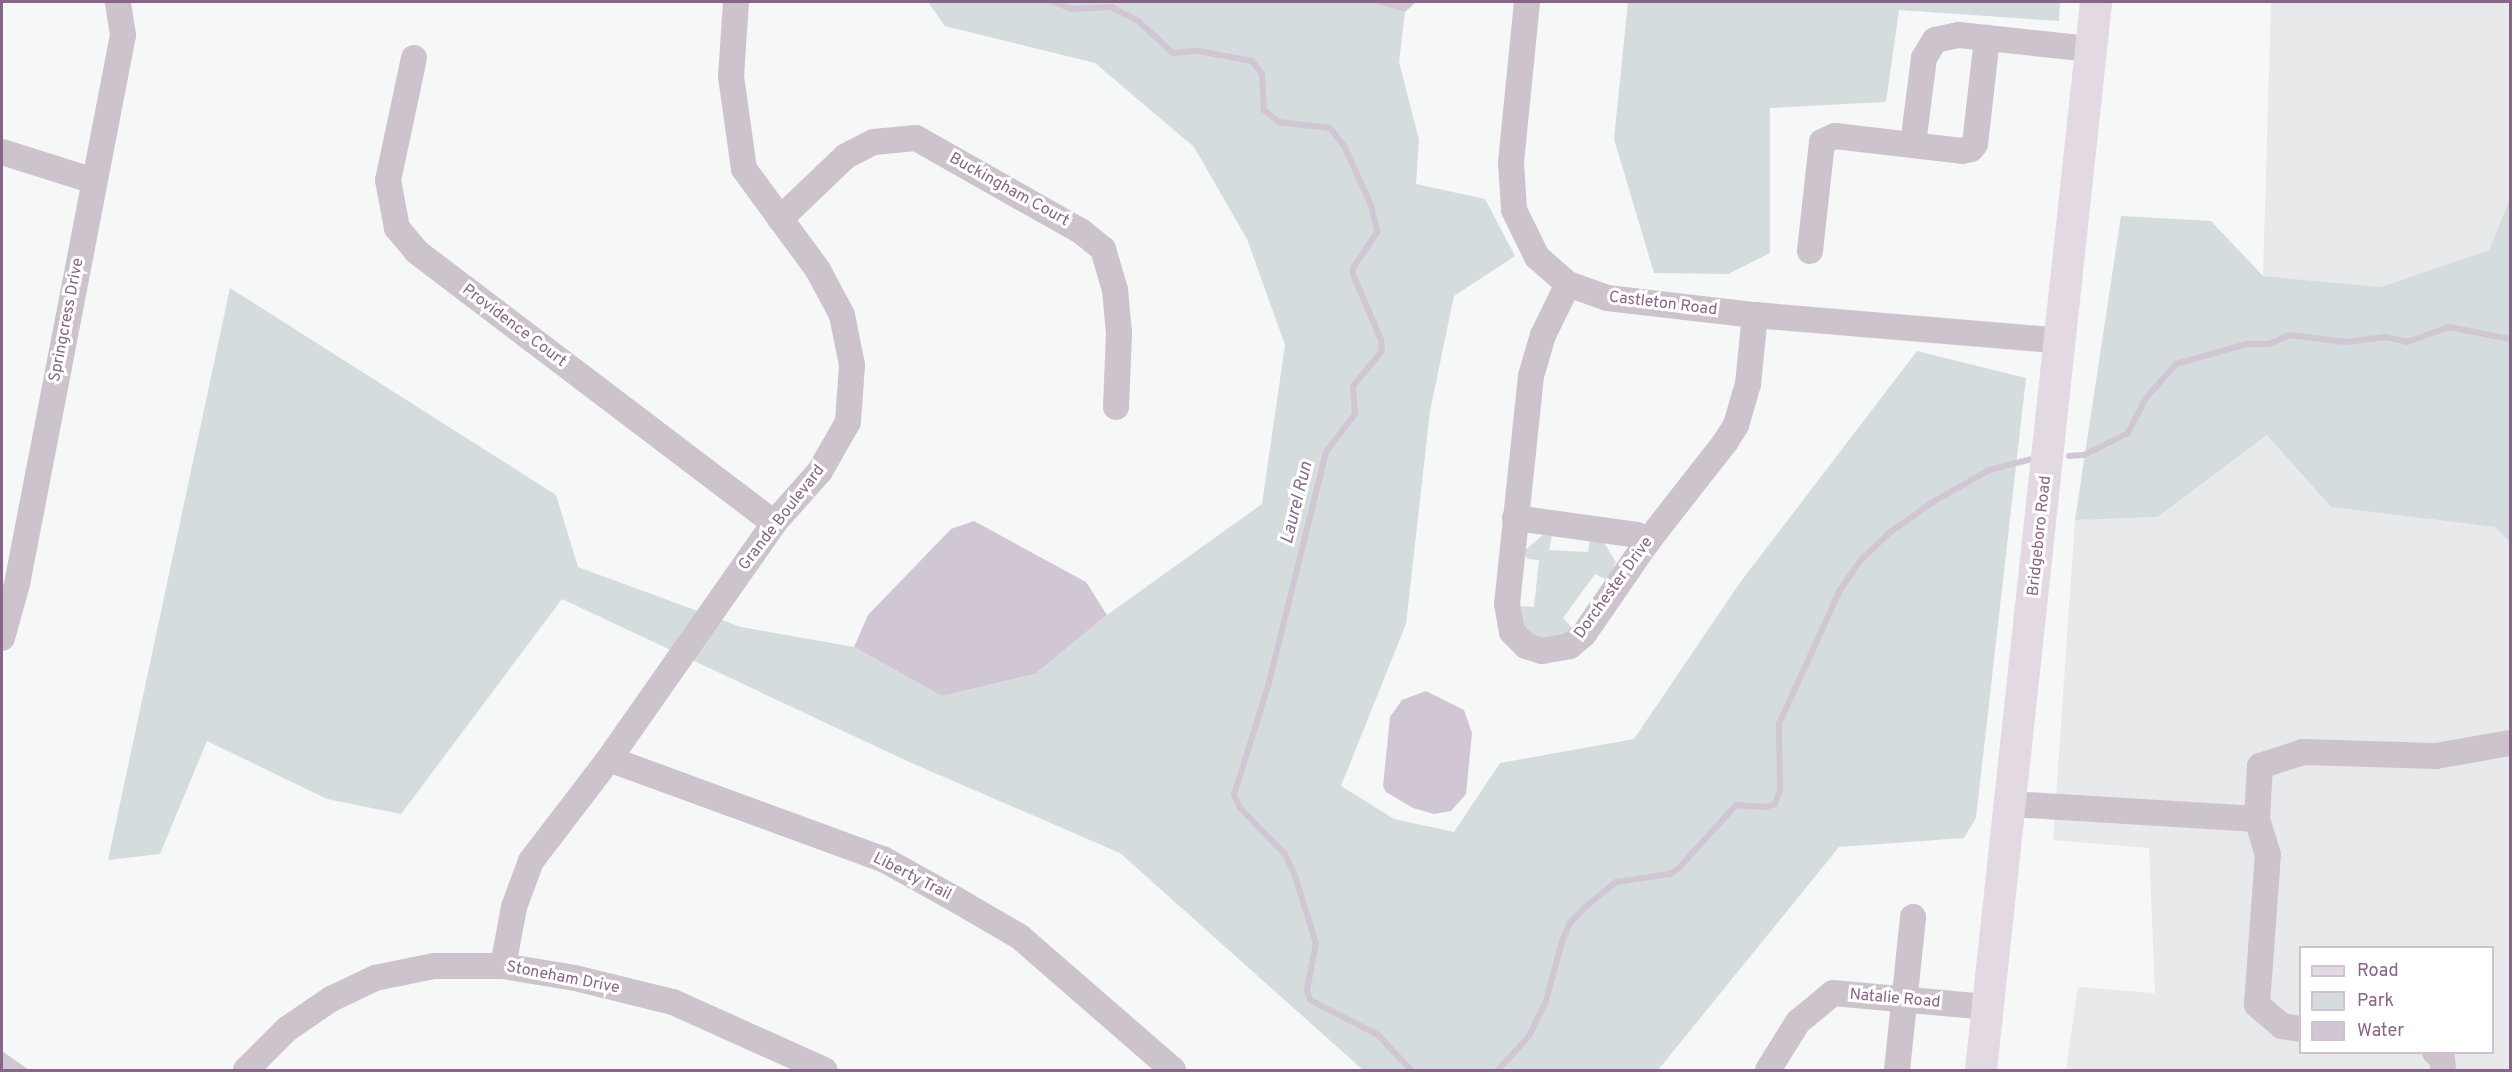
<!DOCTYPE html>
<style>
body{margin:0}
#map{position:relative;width:2512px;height:1072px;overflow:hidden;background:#f5f8f7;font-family:Overpass,sans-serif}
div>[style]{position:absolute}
.built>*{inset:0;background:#e8e9ea}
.green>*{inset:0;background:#d4dcde}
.water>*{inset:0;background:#d1c6d4}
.stream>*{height:6px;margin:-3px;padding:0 3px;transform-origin:3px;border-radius:3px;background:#d1c6d4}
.minor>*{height:26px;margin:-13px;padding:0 13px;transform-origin:13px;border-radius:13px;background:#ccc3cc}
.major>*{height:32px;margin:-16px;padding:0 16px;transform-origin:16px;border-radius:16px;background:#e2d9e2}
span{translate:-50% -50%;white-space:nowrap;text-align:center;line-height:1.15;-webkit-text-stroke:6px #fff;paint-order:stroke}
.street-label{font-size:16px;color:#896489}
.water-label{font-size:18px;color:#8b6a93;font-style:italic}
.frame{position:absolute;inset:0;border:3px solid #896489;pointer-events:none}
.legend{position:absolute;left:2299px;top:946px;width:195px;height:108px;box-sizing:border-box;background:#fff;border:2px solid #d0c1d0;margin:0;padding:8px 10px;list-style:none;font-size:18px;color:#896489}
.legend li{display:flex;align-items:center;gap:12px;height:30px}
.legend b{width:30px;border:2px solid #d0c1d0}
</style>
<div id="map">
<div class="built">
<div style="clip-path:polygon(2271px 2px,2510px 2px,2510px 198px,2489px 250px,2381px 287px,2263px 276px)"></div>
<div style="clip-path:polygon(evenodd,2267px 435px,2331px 507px,2495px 527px,2510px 542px,2510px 1070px,2066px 1070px,2078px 987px,2155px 993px,2149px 848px,2053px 840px,2075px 520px,2158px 517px,2267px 435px,2300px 948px,2492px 948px,2492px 1052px,2300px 1052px,2300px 948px)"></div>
</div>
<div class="green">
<div style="clip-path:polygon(928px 2px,1370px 2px,1405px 12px,1399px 62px,1419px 140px,1416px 184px,1485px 199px,1515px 256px,1454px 296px,1430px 411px,1406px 624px,1341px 786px,1394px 819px,1454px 832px,1500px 763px,1634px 739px,1739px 584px,1917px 351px,2026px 378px,1976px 818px,1964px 838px,1839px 847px,1658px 1070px,1363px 1070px,1120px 853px,907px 761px,562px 599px,401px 814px,327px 799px,207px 741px,160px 854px,108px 860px,230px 288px,556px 495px,578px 567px,741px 627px,854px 647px,942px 696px,1035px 674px,1107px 615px,1262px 504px,1285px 345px,1247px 239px,1194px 147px,1095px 63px,945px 26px)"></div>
<div style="clip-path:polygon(1628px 2px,2060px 2px,2059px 21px,1899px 10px,1886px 102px,1770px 108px,1770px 253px,1728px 274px,1654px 273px,1614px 139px)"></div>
<div style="clip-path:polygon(2510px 198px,2510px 542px,2495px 527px,2331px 507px,2267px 435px,2158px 517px,2075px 520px,2121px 216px,2211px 221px,2263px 276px,2381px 287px,2489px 250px)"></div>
<div style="clip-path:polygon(1544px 534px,1552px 535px,1549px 550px,1588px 552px,1590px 539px,1603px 541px,1616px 562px,1609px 581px,1595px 574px,1563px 618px,1574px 630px,1553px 641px,1534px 637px,1522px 626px,1520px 606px,1534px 607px,1539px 560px,1527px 559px,1524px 551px)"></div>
</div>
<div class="water">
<div style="clip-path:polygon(1370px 2px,1416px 2px,1405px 12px)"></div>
<div style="clip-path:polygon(974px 521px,1086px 582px,1107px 615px,1035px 674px,942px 696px,854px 647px,868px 615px,951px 529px)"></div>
<div style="clip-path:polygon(1426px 691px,1464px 710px,1472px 733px,1466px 794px,1451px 811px,1434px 814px,1413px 808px,1386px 792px,1383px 786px,1390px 717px,1402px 700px)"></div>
<div style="clip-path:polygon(2px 1051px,29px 1070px,2px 1070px)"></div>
</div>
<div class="stream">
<div style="left:1054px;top:2px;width:18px;rotate:22deg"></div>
<div style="left:1071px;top:9px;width:40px;rotate:-2.9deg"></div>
<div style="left:1111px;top:7px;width:29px;rotate:27deg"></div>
<div style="left:1137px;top:20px;width:49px;rotate:42.5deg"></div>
<div style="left:1173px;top:53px;width:25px;rotate:-5deg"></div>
<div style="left:1198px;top:51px;width:55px;rotate:10.5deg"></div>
<div style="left:1252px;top:61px;width:16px;rotate:52deg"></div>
<div style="left:1262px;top:74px;width:36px;rotate:87deg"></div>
<div style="left:1264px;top:110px;width:19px;rotate:39deg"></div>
<div style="left:1279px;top:122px;width:51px;rotate:6.7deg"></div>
<div style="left:1330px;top:128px;width:23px;rotate:52deg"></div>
<div style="left:1344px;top:146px;width:65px;rotate:65.4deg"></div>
<div style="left:1371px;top:205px;width:28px;rotate:77deg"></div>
<div style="left:1377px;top:232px;width:43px;rotate:123.7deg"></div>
<div style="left:1353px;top:268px;width:6px;rotate:90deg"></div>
<div style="left:1353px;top:274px;width:72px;rotate:67deg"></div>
<div style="left:1381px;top:340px;width:11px;rotate:85deg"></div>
<div style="left:1382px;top:351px;width:45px;rotate:129.6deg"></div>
<div style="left:1353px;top:386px;width:28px;rotate:86deg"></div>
<div style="left:1355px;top:414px;width:48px;rotate:127.3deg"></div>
<div style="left:1326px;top:452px;width:238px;rotate:103.9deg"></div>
<div style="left:1269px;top:683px;width:117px;rotate:107.4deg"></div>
<div style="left:1234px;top:795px;width:14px;rotate:65deg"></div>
<div style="left:1240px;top:808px;width:64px;rotate:45.6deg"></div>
<div style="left:1285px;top:854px;width:21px;rotate:65deg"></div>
<div style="left:1294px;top:873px;width:73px;rotate:72.6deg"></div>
<div style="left:1316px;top:943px;width:48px;rotate:100.8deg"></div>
<div style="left:1307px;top:990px;width:10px;rotate:73deg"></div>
<div style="left:1310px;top:1000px;width:76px;rotate:27.2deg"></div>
<div style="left:1378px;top:1035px;width:48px;rotate:46.7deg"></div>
<div style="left:2069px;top:456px;width:15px;rotate:-4deg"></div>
<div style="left:2084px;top:455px;width:49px;rotate:-26.6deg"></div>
<div style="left:2128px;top:433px;width:39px;rotate:-63deg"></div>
<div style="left:2146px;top:398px;width:45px;rotate:-48.6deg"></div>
<div style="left:2176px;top:364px;width:74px;rotate:-15.7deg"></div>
<div style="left:2247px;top:344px;width:22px"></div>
<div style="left:2269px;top:344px;width:22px;rotate:-24deg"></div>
<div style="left:2289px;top:335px;width:57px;rotate:7deg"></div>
<div style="left:2346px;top:342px;width:40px;rotate:-7.1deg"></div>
<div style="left:2386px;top:337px;width:22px;rotate:13deg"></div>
<div style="left:2407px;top:342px;width:45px;rotate:-19.7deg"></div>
<div style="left:2449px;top:327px;width:62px;rotate:11.1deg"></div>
<div style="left:1498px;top:1070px;width:46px;rotate:-47.6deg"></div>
<div style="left:1529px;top:1036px;width:39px;rotate:-64deg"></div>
<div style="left:1546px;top:1001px;width:62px;rotate:-75.1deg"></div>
<div style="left:1562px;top:941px;width:20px;rotate:-66deg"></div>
<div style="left:1570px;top:923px;width:22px;rotate:-47deg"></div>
<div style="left:1585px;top:907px;width:40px;rotate:-39deg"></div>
<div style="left:1616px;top:882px;width:55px;rotate:-8.4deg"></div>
<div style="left:1670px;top:874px;width:9px;rotate:-32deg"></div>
<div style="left:1678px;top:869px;width:86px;rotate:-47.8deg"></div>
<div style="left:1736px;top:805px;width:29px;rotate:4deg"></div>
<div style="left:1765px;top:807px;width:10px;rotate:-17deg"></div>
<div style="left:1775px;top:804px;width:15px;rotate:-70deg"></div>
<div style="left:1780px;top:790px;width:66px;rotate:-90.9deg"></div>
<div style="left:1779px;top:724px;width:147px;rotate:-65.5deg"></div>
<div style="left:1840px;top:590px;width:38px;rotate:-55deg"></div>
<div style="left:1862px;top:559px;width:37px;rotate:-44deg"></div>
<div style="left:1889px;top:533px;width:54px;rotate:-35.2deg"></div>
<div style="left:1933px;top:502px;width:64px;rotate:-29.7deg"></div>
<div style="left:1989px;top:470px;width:48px;rotate:-14.6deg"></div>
</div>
<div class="minor">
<div style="left:1527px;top:2px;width:162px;rotate:95.7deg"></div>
<div style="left:1511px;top:163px;width:47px;rotate:86.3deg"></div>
<div style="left:1514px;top:210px;width:52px;rotate:63.9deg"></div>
<div style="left:1537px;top:257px;width:41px;rotate:41.1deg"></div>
<div style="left:1568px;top:284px;width:41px;rotate:19.7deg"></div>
<div style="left:1607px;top:298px;width:149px;rotate:6.6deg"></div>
<div style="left:1755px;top:315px;width:308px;rotate:4.8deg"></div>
<div style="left:414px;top:58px;width:125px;rotate:102deg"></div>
<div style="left:388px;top:180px;width:49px;rotate:79.4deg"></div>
<div style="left:397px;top:228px;width:31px;rotate:50deg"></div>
<div style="left:417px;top:252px;width:448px;rotate:37.2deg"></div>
<div style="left:1913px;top:144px;width:87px;rotate:-82.7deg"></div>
<div style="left:1924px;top:58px;width:21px;rotate:-59deg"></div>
<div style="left:1935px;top:40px;width:25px;rotate:-12deg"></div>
<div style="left:1959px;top:35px;width:133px;rotate:6.1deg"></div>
<div style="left:2px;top:152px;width:96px;rotate:17.5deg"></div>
<div style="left:780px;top:219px;width:91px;rotate:-43.7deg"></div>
<div style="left:846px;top:156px;width:31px;rotate:-27deg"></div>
<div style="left:874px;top:142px;width:42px;rotate:-5.4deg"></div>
<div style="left:916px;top:138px;width:191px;rotate:29.5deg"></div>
<div style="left:1082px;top:232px;width:27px;rotate:39deg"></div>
<div style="left:1103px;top:249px;width:43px;rotate:73.7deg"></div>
<div style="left:1115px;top:290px;width:43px;rotate:84.7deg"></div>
<div style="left:1119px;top:333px;width:74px;rotate:92.3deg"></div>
<div style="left:1810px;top:251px;width:110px;rotate:-83.7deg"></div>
<div style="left:1822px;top:142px;width:14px;rotate:-25deg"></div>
<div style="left:1835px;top:136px;width:128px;rotate:6.7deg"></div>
<div style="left:1962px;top:151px;width:9px;rotate:-13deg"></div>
<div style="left:1971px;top:149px;width:6px;rotate:-51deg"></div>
<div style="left:1975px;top:144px;width:107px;rotate:-83.5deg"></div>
<div style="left:1568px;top:284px;width:57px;rotate:116.1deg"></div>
<div style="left:1543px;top:335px;width:43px;rotate:106.3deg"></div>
<div style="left:1531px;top:376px;width:229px;rotate:96deg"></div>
<div style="left:1507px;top:604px;width:28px;rotate:80deg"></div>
<div style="left:1512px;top:632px;width:20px;rotate:45deg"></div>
<div style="left:1526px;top:646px;width:17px;rotate:17deg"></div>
<div style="left:1542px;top:651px;width:28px;rotate:-10deg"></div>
<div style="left:1570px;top:646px;width:18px;rotate:-41deg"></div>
<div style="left:1584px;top:634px;width:113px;rotate:-55.5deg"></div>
<div style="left:1648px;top:541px;width:127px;rotate:-52deg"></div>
<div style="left:1726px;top:441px;width:19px;rotate:-58deg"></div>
<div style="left:1736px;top:425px;width:43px;rotate:-73.7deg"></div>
<div style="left:1748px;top:384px;width:69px;rotate:-84.2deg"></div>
<div style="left:1515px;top:518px;width:123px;rotate:7.9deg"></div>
<div style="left:1637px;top:535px;width:13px;rotate:29deg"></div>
<div style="left:2px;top:638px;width:56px;rotate:-74.5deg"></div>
<div style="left:17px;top:584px;width:559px;rotate:-79.07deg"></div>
<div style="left:123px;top:35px;width:33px;rotate:-99deg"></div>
<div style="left:609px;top:759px;width:292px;rotate:20.1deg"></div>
<div style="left:883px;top:859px;width:82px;rotate:29.1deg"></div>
<div style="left:955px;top:899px;width:75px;rotate:30.3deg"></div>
<div style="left:1020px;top:937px;width:203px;rotate:41deg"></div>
<div style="left:2010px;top:804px;width:247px;rotate:3.5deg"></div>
<div style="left:2257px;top:819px;width:37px;rotate:73deg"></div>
<div style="left:2268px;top:854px;width:151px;rotate:94.2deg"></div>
<div style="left:2257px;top:1005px;width:33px;rotate:40deg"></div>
<div style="left:2282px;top:1026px;width:18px;rotate:9deg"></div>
<div style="left:2257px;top:819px;width:53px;rotate:-86.8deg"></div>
<div style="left:2260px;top:766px;width:45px;rotate:-18deg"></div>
<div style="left:2303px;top:752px;width:133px;rotate:1.7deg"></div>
<div style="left:2436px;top:756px;width:75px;rotate:-10deg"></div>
<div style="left:503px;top:966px;width:60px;rotate:-79.4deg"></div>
<div style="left:514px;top:907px;width:49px;rotate:-69.7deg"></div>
<div style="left:531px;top:861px;width:128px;rotate:-52.6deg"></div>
<div style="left:609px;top:759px;width:288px;rotate:-55deg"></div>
<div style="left:774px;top:523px;width:69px;rotate:-48.5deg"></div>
<div style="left:820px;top:471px;width:56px;rotate:-60.3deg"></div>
<div style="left:848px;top:422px;width:57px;rotate:-86deg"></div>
<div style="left:852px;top:365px;width:51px;rotate:-101.3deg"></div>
<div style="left:842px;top:315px;width:51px;rotate:-118.1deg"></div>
<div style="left:818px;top:270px;width:125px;rotate:-126.2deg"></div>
<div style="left:744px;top:169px;width:93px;rotate:-98deg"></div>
<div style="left:731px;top:77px;width:75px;rotate:-86.2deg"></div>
<div style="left:2435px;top:1052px;width:9px;rotate:41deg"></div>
<div style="left:2442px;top:1058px;width:12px;rotate:85deg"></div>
<div style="left:246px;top:1070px;width:58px;rotate:-45deg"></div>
<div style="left:287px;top:1029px;width:53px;rotate:-34.3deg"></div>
<div style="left:331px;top:999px;width:49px;rotate:-25.5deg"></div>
<div style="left:375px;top:978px;width:60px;rotate:-11.5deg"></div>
<div style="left:434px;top:966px;width:69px"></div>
<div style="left:503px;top:966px;width:73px;rotate:9.5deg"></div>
<div style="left:575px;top:978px;width:101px;rotate:13.8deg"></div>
<div style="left:673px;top:1002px;width:166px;rotate:24.2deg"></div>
<div style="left:1768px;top:1070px;width:57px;rotate:-58deg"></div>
<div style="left:1798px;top:1022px;width:45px;rotate:-39.6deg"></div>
<div style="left:1833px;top:993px;width:156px;rotate:5.2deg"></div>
<div style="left:1897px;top:1070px;width:154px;rotate:-84deg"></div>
</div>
<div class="major">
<div style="left:1981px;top:1070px;width:1074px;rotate:-83.85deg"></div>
</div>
<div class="street-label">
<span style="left:1009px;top:190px;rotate:29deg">Buckingham Court</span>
<span style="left:1663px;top:304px;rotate:7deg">Castleton Road</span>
<span style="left:67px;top:320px;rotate:-79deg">Springcress Drive</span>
<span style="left:514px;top:326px;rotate:37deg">Providence Court</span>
<span style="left:782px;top:518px;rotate:-52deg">Grande Boulevard</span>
<span style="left:2040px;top:536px;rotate:-84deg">Bridgeboro Road</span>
<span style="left:1614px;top:588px;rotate:-54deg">Dorchester Drive</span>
<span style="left:912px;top:877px;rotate:27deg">Liberty Trail</span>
<span style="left:563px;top:978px;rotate:11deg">Stoneham Drive</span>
<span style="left:1895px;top:999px;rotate:5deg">Natalie Road</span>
</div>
<div class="water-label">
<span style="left:1298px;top:503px;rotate:-76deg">Laurel Run</span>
</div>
<div class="frame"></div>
<ul class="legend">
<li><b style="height:8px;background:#e2d9e2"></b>Road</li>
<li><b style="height:16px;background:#d4dcde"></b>Park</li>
<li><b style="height:16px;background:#d1c6d4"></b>Water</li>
</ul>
</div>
